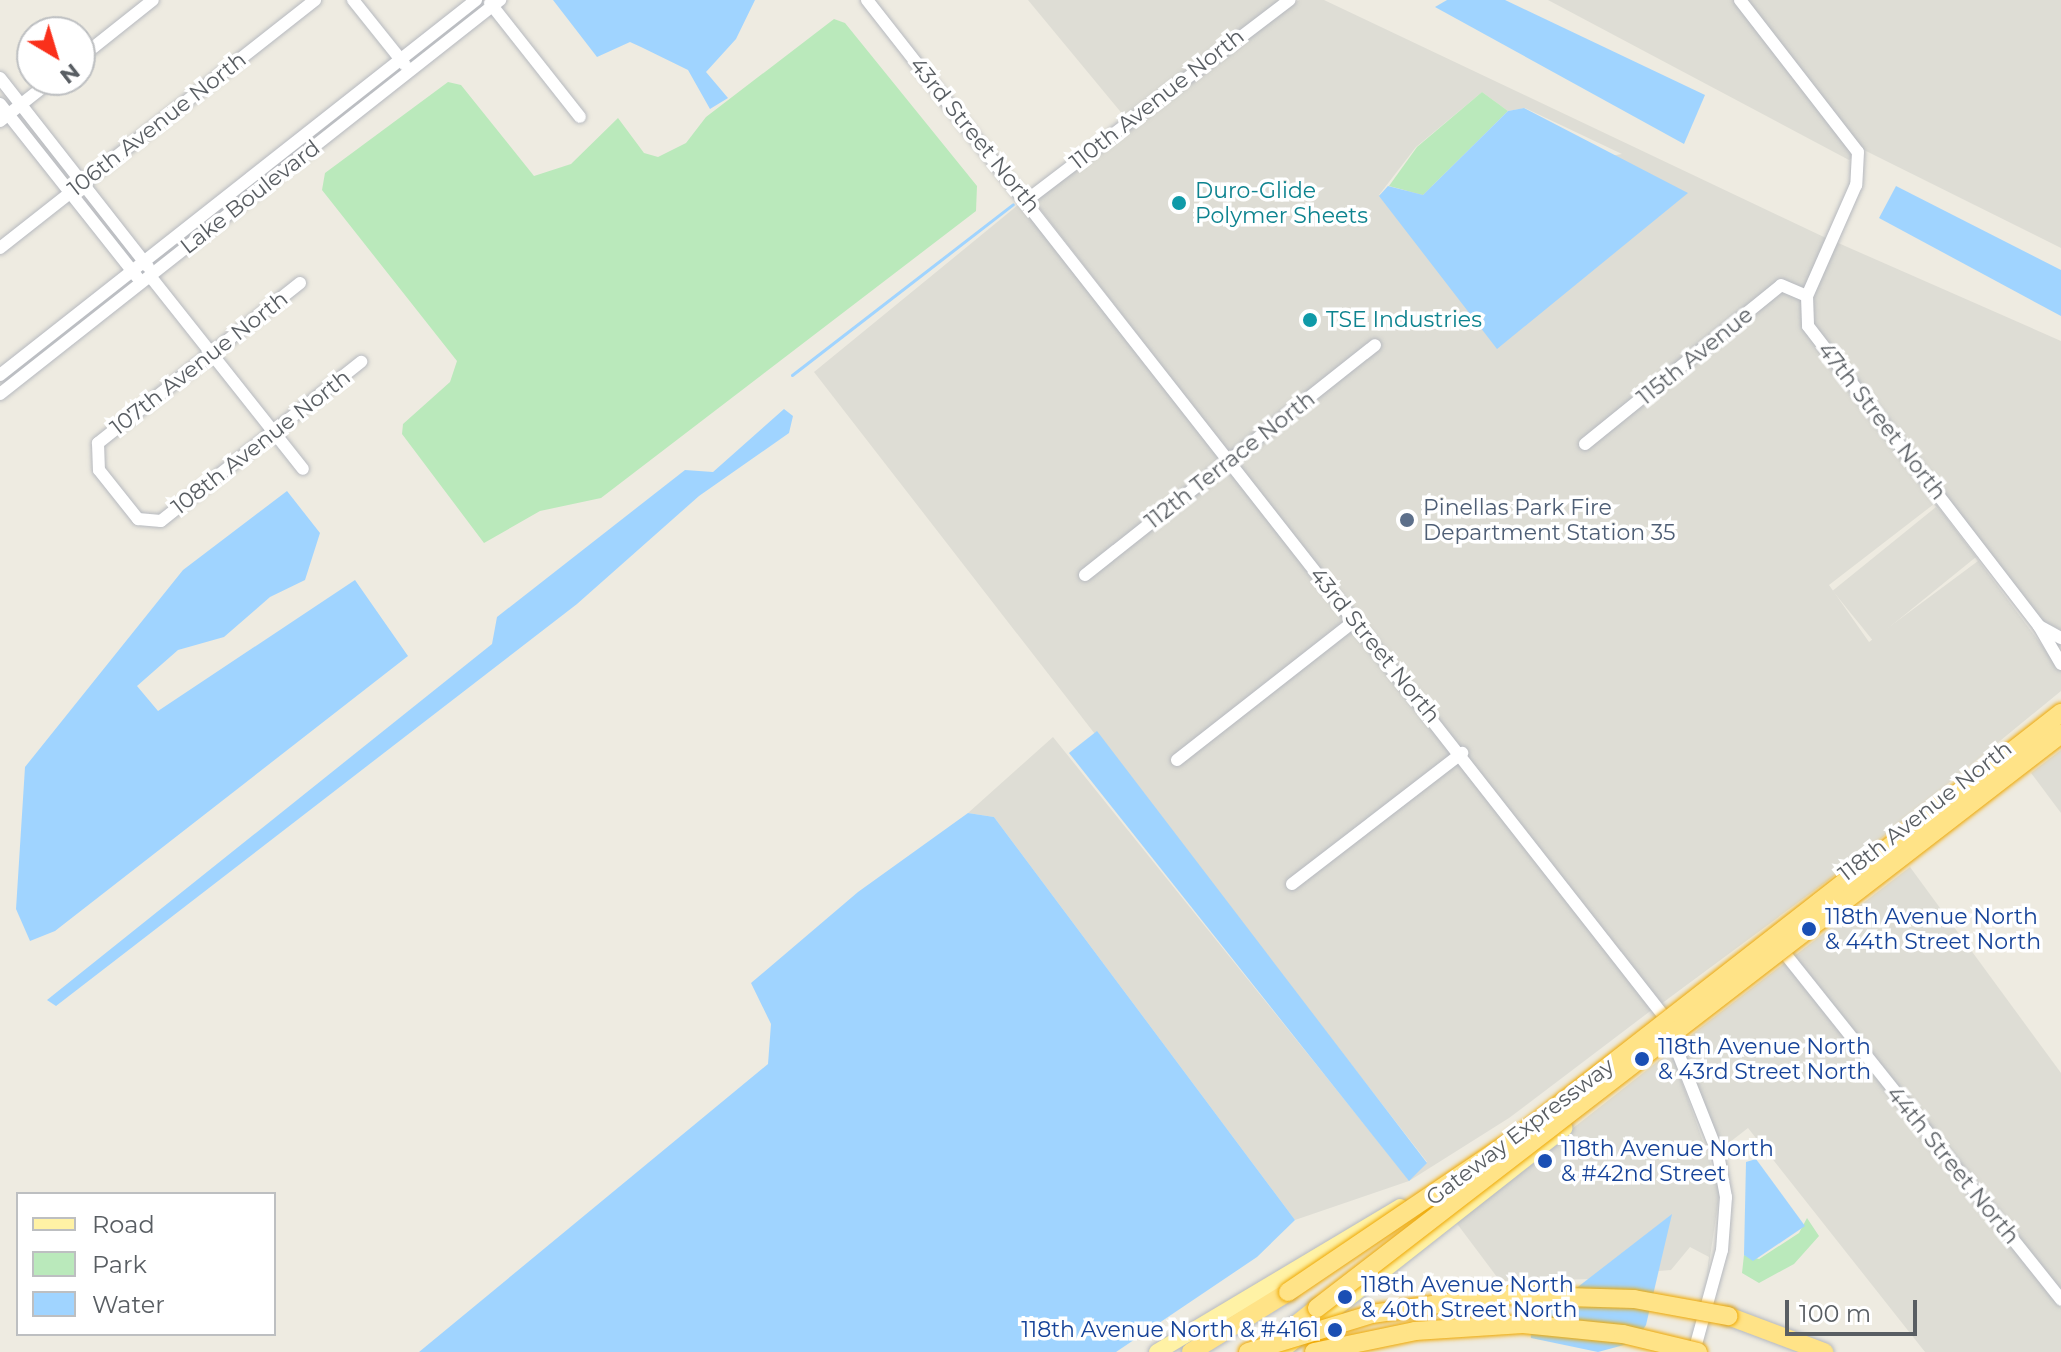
<!DOCTYPE html>
<style>
body{margin:0}
#map{position:relative;width:2061px;height:1352px;overflow:hidden;background:#eeebe1;font-family:Montserrat,sans-serif}
div>[style]{position:absolute}
.industrial>*{inset:0;background:#deddd5;transform-origin:0 0}
.green>*{inset:0;background:#bae9bb}
.water>*{inset:0;background:#a0d4ff}
.stream>*{height:3px;margin:-1.5px;padding:0 1.5px;transform-origin:1.5px;border-radius:1.5px;background:#a0d4ff}
.roads{filter:drop-shadow(0 0 2px #b6b9bf) drop-shadow(0 0 2px #b6b9bf)}
.minor>*{height:12px;margin:-6px;padding:0 6px;transform-origin:6px;border-radius:6px;background:#fff}
.major>*{height:16px;margin:-8px;padding:0 8px;transform-origin:8px;border-radius:8px;background:#fff2a5}
.highway>*{height:18px;margin:-9px;padding:0 9px;transform-origin:9px;border-radius:9px;background:#ffe387}
.bridges{filter:drop-shadow(0 0 2px #efa800) drop-shadow(0 0 2px #efa800)}
.highway-bridge>*{height:18px;margin:-9px;padding:0 9px;transform-origin:9px;border-radius:9px;background:#ffe387}
.dots>*{width:22px;height:22px;translate:-50% -50%;box-sizing:border-box;border:4px solid #fff;border-radius:50%}
span{translate:-50% -50%;white-space:nowrap;text-align:center;line-height:1.15;-webkit-text-stroke:7px #fff;paint-order:stroke}
.street-label{font-size:22px;color:#595e63}
.culture-label{font-size:22px;color:#0d838f}
.left{translate:0 -50%;text-align:left}
.service-label{font-size:22px;color:#4e5e75}
.transit-label{font-size:22px;color:#164399}
.right{translate:-100% -50%;text-align:right}
.legend{position:absolute;left:16px;top:1192px;width:260px;height:144px;box-sizing:border-box;background:#fff;border:2px solid #bdbfc1;margin:0;padding:10px 14px;list-style:none;font-size:24px;color:#595e63}
.legend li{display:flex;align-items:center;gap:16px;height:40px}
.legend b{width:40px;border:2px solid #bdbfc1}
.north{position:absolute;left:16px;top:16px;width:80px;height:80px;box-sizing:border-box;background:#fff;border:2px solid #bdbfc1;border-radius:50%;rotate:142deg;font-size:22px;font-weight:700;line-height:32px;text-align:center;color:#595e63}
.north::after{content:'';display:block;margin:auto;width:28px;height:36px;background:#fa301b;clip-path:polygon(50% 0,100% 100%,50% 72%,0 100%)}
.scale{position:absolute;left:1785px;top:1300px;width:132px;height:36px;box-sizing:border-box;border:4px solid #595e63;border-top:0;padding-left:10px;font-size:24px;line-height:28px;white-space:nowrap;color:#595e63;-webkit-text-stroke:6px #fff;paint-order:stroke}
</style>
<div id="map">
<div class="industrial">
<div style="clip-path:polygon(1028px 0,1281px 0,1124px 116px)"></div>
<div style="clip-path:polygon(evenodd,1299px 0,1324px 0,1826px 238px,1804px 289px,1782px 280px,1578px 443px,1585px 450px,1783px 290px,1801px 298px,1803px 326px,2061px 671px,2061px 691px,1846px 867px,1661px 1004px,1236px 462px,1382px 346px,1375px 339px,1230px 454px,1034px 201px,1299px 0,1482px 92px,1508px 111px,1525px 108px,1622px 154px,1379px 195px,1416px 147px,1482px 92px,1299px 0,1934px 504px,1978px 561px,1869px 642px,1829px 585px,1934px 504px)"></div>
<div style="clip-path:polygon(1548px 0,1734px 0,1854px 156px,1849px 160px)"></div>
<div style="clip-path:polygon(1746px 0,2061px 0,2061px 248px,1862px 149px)"></div>
<div style="clip-path:polygon(1023px 201px,1223px 459px,1079px 574px,1085px 582px,1229px 467px,1347px 620px,1170px 759px,1177px 766px,1354px 628px,1455px 752px,1286px 882px,1291px 890px,1461px 760px,1653px 1009px,1509px 1118px,1409px 1181px,1295px 1220px,994px 817px,968px 813px,1053px 737px,1409px 1180px,1427px 1162px,814px 372px)"></div>
<div style="clip-path:polygon(1836px 242px,2061px 341px,2061px 630px,2042px 621px,1813px 324px,1813px 295px)"></div>
<div style="left:1936px;top:507px;width:64px;height:133px;rotate:51deg"></div>
<div style="clip-path:polygon(2061px 750px,2061px 813px,2031px 773px)"></div>
<div style="clip-path:polygon(1910px 867px,2061px 1073px,2061px 1293px,1793px 957px)"></div>
<div style="clip-path:polygon(1786px 962px,2061px 1308px,2061px 1352px,1925px 1352px,1748px 1128px,1721px 1149px,1678px 1045px)"></div>
<div style="clip-path:polygon(1671px 1051px,1720px 1190px,1706px 1284px,1709px 1257px,1690px 1247px,1671px 1270px,1658px 1271px,1671px 1215px,1592px 1279px,1500px 1281px,1455px 1221px)"></div>
</div>
<div class="green">
<div style="clip-path:polygon(834px 19px,845px 23px,977px 186px,976px 211px,601px 498px,540px 511px,484px 543px,402px 434px,403px 424px,450px 382px,457px 361px,322px 190px,325px 173px,448px 82px,461px 85px,534px 176px,571px 164px,618px 118px,644px 153px,658px 157px,686px 143px,706px 117px)"></div>
<div style="clip-path:polygon(1482px 92px,1508px 111px,1423px 195px,1389px 186px,1417px 147px)"></div>
<div style="clip-path:polygon(1807px 1218px,1819px 1236px,1794px 1264px,1759px 1283px,1742px 1273px,1744px 1255px,1759px 1259px,1799px 1233px)"></div>
</div>
<div class="water">
<div style="clip-path:polygon(553px 0,755px 0,736px 39px,706px 72px,728px 98px,710px 109px,688px 70px,641px 47px,630px 42px,597px 57px)"></div>
<div style="clip-path:polygon(1447px 0,1505px 0,1705px 95px,1684px 144px,1435px 7px)"></div>
<div style="clip-path:polygon(1524px 108px,1688px 193px,1497px 349px,1379px 196px,1388px 186px,1423px 195px,1508px 111px)"></div>
<div style="clip-path:polygon(1896px 186px,2061px 270px,2061px 316px,1879px 218px)"></div>
<div style="clip-path:polygon(784px 409px,793px 416px,789px 433px,699px 496px,577px 604px,56px 1006px,47px 1000px,492px 644px,497px 617px,685px 470px,713px 472px)"></div>
<div style="clip-path:polygon(287px 491px,320px 533px,305px 580px,270px 597px,224px 637px,178px 650px,137px 686px,158px 711px,355px 580px,408px 656px,55px 931px,30px 941px,16px 909px,25px 767px,183px 570px)"></div>
<div style="clip-path:polygon(1097px 731px,1427px 1163px,1409px 1181px,1069px 753px)"></div>
<div style="clip-path:polygon(968px 813px,994px 817px,1295px 1220px,1257px 1257px,1116px 1352px,419px 1352px,768px 1064px,771px 1024px,751px 983px,858px 892px)"></div>
<div style="clip-path:polygon(1756px 1159px,1805px 1226px,1753px 1261px,1744px 1255px,1746px 1162px)"></div>
<div style="clip-path:polygon(1672px 1214px,1646px 1325px,1635px 1342px,1598px 1352px,1531px 1338px,1530px 1324px)"></div>
</div>
<div class="stream">
<div style="left:792px;top:375px;width:279px;rotate:-37.7deg"></div>
</div>
<div class="roads">
<div class="minor">
<div style="left:353px;top:0;width:83px;rotate:51.3deg"></div>
<div style="left:867px;top:0;width:1290px;rotate:51.9deg"></div>
<div style="left:1663px;top:1015px;width:149px;rotate:68.4deg"></div>
<div style="left:1718px;top:1154px;width:44px;rotate:79.5deg"></div>
<div style="left:1726px;top:1197px;width:53px;rotate:94.3deg"></div>
<div style="left:1722px;top:1250px;width:106px;rotate:105.4deg"></div>
<div style="left:1740px;top:0;width:192px;rotate:52.2deg"></div>
<div style="left:1858px;top:152px;width:33px;rotate:93deg"></div>
<div style="left:1856px;top:185px;width:121px;rotate:113.8deg"></div>
<div style="left:1807px;top:296px;width:30px;rotate:88deg"></div>
<div style="left:1808px;top:326px;width:379px;rotate:52.4deg"></div>
<div style="left:2039px;top:626px;width:25px;rotate:29deg"></div>
<div style="left:490px;top:3px;width:145px;rotate:51.7deg"></div>
<div style="left:80px;top:58px;width:93px;rotate:-38.5deg"></div>
<div style="left:0;top:78px;width:240px;rotate:51.9deg"></div>
<div style="left:0;top:104px;width:221px;rotate:51.6deg"></div>
<div style="left:0;top:121px;width:66px;rotate:-38.3deg"></div>
<div style="left:1027px;top:200px;width:330px;rotate:-37.3deg"></div>
<div style="left:0;top:248px;width:401px;rotate:-38.2deg"></div>
<div style="left:150px;top:276px;width:246px;rotate:51.6deg"></div>
<div style="left:300px;top:283px;width:258px;rotate:141.6deg"></div>
<div style="left:98px;top:443px;width:27px;rotate:88deg"></div>
<div style="left:99px;top:470px;width:63px;rotate:51.5deg"></div>
<div style="left:138px;top:519px;width:23px;rotate:5deg"></div>
<div style="left:161px;top:521px;width:256px;rotate:-38.5deg"></div>
<div style="left:0;top:375px;width:606px;rotate:-38.23deg"></div>
<div style="left:0;top:394px;width:637px;rotate:-38.24deg"></div>
<div style="left:1585px;top:444px;width:252px;rotate:-39deg"></div>
<div style="left:1781px;top:285px;width:28px;rotate:23deg"></div>
<div style="left:1085px;top:575px;width:370px;rotate:-38.4deg"></div>
<div style="left:2039px;top:626px;width:44px;rotate:59.9deg"></div>
<div style="left:1177px;top:760px;width:225px;rotate:-38.1deg"></div>
<div style="left:1292px;top:884px;width:215px;rotate:-37.6deg"></div>
<div style="left:1786px;top:955px;width:441px;rotate:51.4deg"></div>
</div>
<div class="major">
<div style="left:1157px;top:1352px;width:283px;rotate:-30.8deg"></div>
<div style="left:1280px;top:1352px;width:362px;rotate:-38.2deg"></div>
</div>
<div class="highway">
<div style="left:1728px;top:1316px;width:103px;rotate:20.6deg"></div>
<div style="left:1273px;top:1343px;width:56px;rotate:-38.5deg"></div>
<div style="left:1191px;top:1352px;width:114px;rotate:-31.7deg"></div>
</div>
</div>
<div class="bridges">
<div class="highway-bridge">
<div style="left:1288px;top:1292px;width:289px;rotate:-34.1deg"></div>
<div style="left:1527px;top:1130px;width:678px;rotate:-37.99deg"></div>
<div style="left:1317px;top:1308px;width:940px;rotate:-37.65deg"></div>
<div style="left:1248px;top:1352px;width:130px;rotate:-17deg"></div>
<div style="left:1372px;top:1314px;width:128px;rotate:-8.5deg"></div>
<div style="left:1499px;top:1295px;width:135px;rotate:1.7deg"></div>
<div style="left:1634px;top:1299px;width:96px;rotate:10.3deg"></div>
<div style="left:1314px;top:1352px;width:103px;rotate:-11.7deg"></div>
<div style="left:1415px;top:1331px;width:108px;rotate:-3.7deg"></div>
<div style="left:1523px;top:1324px;width:100px;rotate:5.7deg"></div>
<div style="left:1623px;top:1334px;width:77px;rotate:13.5deg"></div>
</div>
</div>
<div class="dots">
<div style="left:1179px;top:203px;background:#0f9aa8"></div>
<div style="left:1310px;top:320px;background:#0f9aa8"></div>
<div style="left:1407px;top:520px;background:#5c6f8a"></div>
<div style="left:1809px;top:929px;background:#1a4fb4"></div>
<div style="left:1642px;top:1059px;background:#1a4fb4"></div>
<div style="left:1545px;top:1161px;background:#1a4fb4"></div>
<div style="left:1345px;top:1297px;background:#1a4fb4"></div>
<div style="left:1335px;top:1330px;background:#1a4fb4"></div>
</div>
<div class="street-label">
<span style="left:1157px;top:99px;rotate:-38deg">110th Avenue North</span>
<span style="left:157px;top:124px;rotate:-38deg">106th Avenue North</span>
<span style="left:975px;top:135px;rotate:51deg">43rd Street North</span>
<span style="left:250px;top:197px;rotate:-38deg">Lake Boulevard</span>
<span style="left:1695px;top:356px;rotate:-39deg">115th Avenue</span>
<span style="left:199px;top:363px;rotate:-38deg">107th Avenue North</span>
<span style="left:1882px;top:421px;rotate:52deg">47th Street North</span>
<span style="left:261px;top:442px;rotate:-38deg">108th Avenue North</span>
<span style="left:1230px;top:460px;rotate:-38deg">112th Terrace North</span>
<span style="left:1375px;top:645px;rotate:51deg">43rd Street North</span>
<span style="left:1925px;top:811px;rotate:-38deg">118th Avenue North</span>
<span style="left:1520px;top:1132px;rotate:-37deg">Gateway Expressway</span>
<span style="left:1953px;top:1165px;rotate:51deg">44th Street North</span>
</div>
<div class="culture-label">
<span class="left" style="left:1195px;top:203px">Duro-Glide<br>Polymer Sheets</span>
<span class="left" style="left:1326px;top:320px">TSE Industries</span>
</div>
<div class="service-label">
<span class="left" style="left:1423px;top:520px">Pinellas Park Fire<br>Department Station 35</span>
</div>
<div class="transit-label">
<span class="left" style="left:1825px;top:929px">118th Avenue North<br>&amp; 44th Street North</span>
<span class="left" style="left:1658px;top:1059px">118th Avenue North<br>&amp; 43rd Street North</span>
<span class="left" style="left:1561px;top:1161px">118th Avenue North<br>&amp; #42nd Street</span>
<span class="left" style="left:1361px;top:1297px">118th Avenue North<br>&amp; 40th Street North</span>
<span class="right" style="left:1319px;top:1330px">118th Avenue North &amp; #4161</span>
</div>
<ul class="legend">
<li><b style="height:10px;background:#fff2a5"></b>Road</li>
<li><b style="height:22px;background:#bae9bb"></b>Park</li>
<li><b style="height:22px;background:#a0d4ff"></b>Water</li>
</ul>
<div class="north">N</div>
<div class="scale">100 m</div>
</div>
